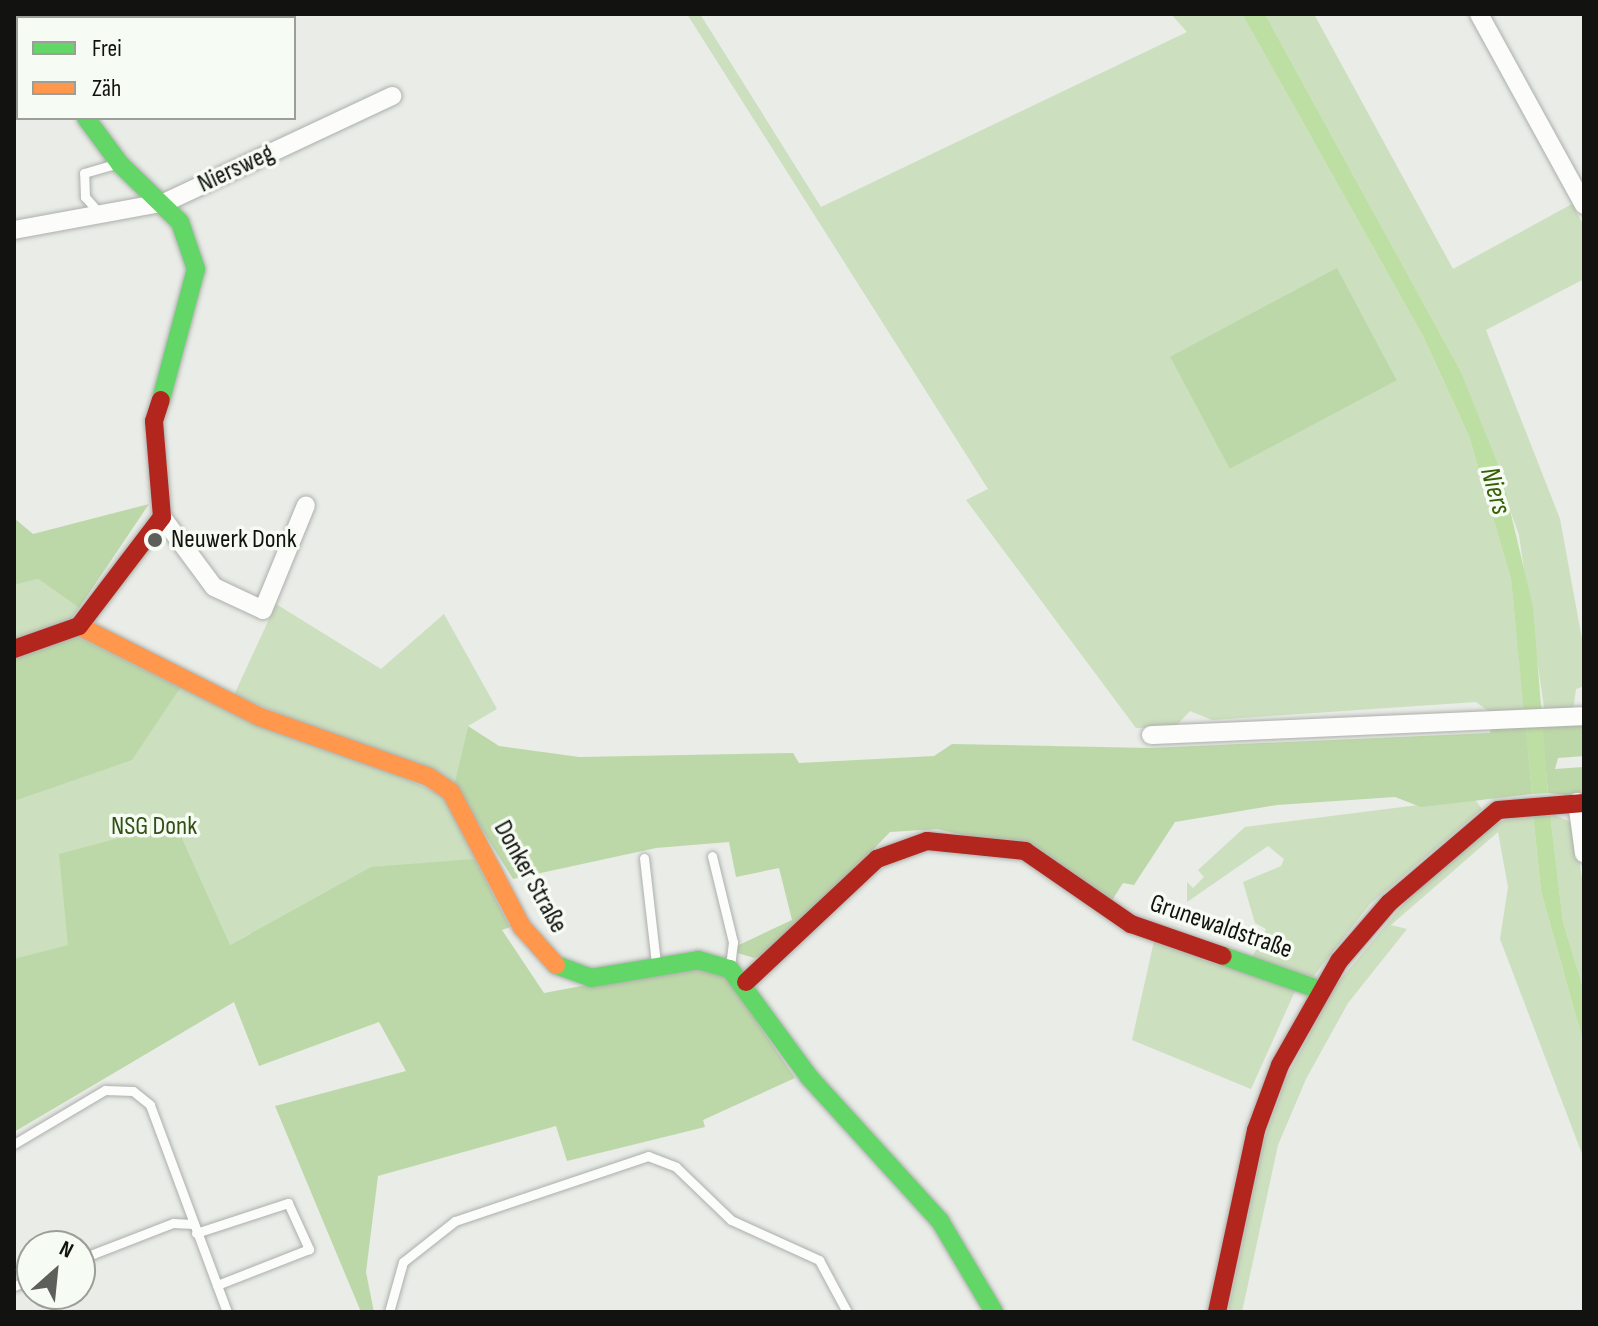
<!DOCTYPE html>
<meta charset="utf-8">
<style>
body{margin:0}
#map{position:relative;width:1598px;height:1326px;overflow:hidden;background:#e9ece7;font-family:"Sofia Sans Condensed",sans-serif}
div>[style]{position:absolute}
.green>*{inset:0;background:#ccdfbe}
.forest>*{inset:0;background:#bdd8a8;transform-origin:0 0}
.water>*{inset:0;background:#bedfa3}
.roads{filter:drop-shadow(0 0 2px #acafab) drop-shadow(0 0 2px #acafab)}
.lane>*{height:9px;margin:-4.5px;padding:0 4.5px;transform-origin:4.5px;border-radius:4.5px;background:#fcfcfb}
.street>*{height:18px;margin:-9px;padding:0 9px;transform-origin:9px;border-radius:9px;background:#fcfcfb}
.fast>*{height:18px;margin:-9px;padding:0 9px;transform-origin:9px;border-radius:9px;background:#63d668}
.slow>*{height:18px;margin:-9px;padding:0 9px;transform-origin:9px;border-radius:9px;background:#ff974d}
.jam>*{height:18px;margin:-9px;padding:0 9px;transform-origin:9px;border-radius:9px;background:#b3261e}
.dots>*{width:22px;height:22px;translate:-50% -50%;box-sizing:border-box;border:4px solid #f6fcf3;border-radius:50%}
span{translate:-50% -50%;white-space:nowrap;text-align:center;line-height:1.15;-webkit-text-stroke:7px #f6fcf3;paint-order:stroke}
.street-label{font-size:26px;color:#121310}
.poi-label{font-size:26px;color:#121310}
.left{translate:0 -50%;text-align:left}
.park-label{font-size:26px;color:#324f16}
.water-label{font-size:28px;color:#386006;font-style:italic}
.frame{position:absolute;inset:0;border:16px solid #121310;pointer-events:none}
.legend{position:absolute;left:16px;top:16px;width:280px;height:104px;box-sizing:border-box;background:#f6fcf3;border:2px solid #9b9f98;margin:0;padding:10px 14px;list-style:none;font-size:24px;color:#121310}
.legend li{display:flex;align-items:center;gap:16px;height:40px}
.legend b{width:40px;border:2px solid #9b9f98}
.north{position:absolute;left:16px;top:1230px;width:80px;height:80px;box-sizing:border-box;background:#f6fcf3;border:2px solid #9b9f98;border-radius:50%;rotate:27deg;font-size:22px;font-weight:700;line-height:32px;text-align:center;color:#121310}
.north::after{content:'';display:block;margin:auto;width:28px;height:36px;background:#5d5f5b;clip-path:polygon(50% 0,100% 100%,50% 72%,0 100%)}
</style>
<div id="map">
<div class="green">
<div style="clip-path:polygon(687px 14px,700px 14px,821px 207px,1187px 32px,1171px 14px,1242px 14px,1423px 336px,1469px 436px,1511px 579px,1525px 715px,1494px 715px,1476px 702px,1212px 720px,1190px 711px,1175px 727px,1136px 728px,966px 500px,988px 489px)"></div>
<div style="clip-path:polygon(1265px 14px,1314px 14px,1453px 269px,1572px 204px,1584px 226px,1584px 279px,1486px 330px,1560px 519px,1584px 650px,1584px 686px,1576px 689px,1573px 711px,1545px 714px,1519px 535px,1460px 370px)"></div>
<div style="clip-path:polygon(38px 579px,79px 608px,66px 626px,444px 796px,475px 859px,249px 934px,14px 1070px,14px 585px)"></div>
<div style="clip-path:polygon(276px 604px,381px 669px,444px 614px,497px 709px,468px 726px,454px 785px,234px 695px)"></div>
<div style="clip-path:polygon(1474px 798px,1482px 809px,1370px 904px,1313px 977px,1252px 958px,1266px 929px,1255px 923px,1243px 882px,1281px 866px,1284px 859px,1268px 846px,1187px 902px,1187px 882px,1193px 888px,1204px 877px,1198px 870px,1245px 827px)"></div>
<div style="clip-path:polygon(1550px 813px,1573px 823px,1584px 891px,1584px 991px,1563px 922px)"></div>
<div style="clip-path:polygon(1533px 814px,1541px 891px,1584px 1045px,1584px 1159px,1500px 939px,1508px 887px,1498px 832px,1391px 925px,1407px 929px,1348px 1003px,1306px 1079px,1278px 1145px,1242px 1312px,1228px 1312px,1264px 1140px,1285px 1081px,1335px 986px,1407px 900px,1492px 823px)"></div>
<div style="clip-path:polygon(1154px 941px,1295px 991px,1251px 1089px,1132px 1040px)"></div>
</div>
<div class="forest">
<div style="left:1337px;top:268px;width:127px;height:189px;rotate:62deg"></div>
<div style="clip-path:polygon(149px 504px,79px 608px,38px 579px,14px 585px,14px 518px,33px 534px)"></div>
<div style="clip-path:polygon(62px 630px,180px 688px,132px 760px,14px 801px,14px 651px)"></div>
<div style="clip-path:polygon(1494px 715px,1525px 715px,1532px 794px,1421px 807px,1395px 797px,1277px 805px,1175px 822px,1134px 885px,1123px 883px,1109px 905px,1041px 853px,937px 829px,890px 832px,776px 951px,754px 958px,728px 950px,792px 920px,779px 868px,736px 877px,729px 842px,656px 848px,513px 879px,454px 785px,468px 726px,499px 746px,579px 757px,793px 753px,799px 763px,934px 756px,952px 744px,1150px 748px,1490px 733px)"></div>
<div style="clip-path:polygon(1584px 721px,1584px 756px,1558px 758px,1555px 769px,1584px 767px,1584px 797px,1548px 793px,1542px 727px)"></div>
<div style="clip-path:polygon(175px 823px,230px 945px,371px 867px,475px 859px,510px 927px,502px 930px,544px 993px,689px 966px,725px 975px,795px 1078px,703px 1120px,705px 1127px,567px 1161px,556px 1126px,378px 1176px,366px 1272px,374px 1312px,361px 1312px,275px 1106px,406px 1071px,379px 1022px,259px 1066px,234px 1002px,14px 1132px,14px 959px,68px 945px,59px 854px)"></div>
</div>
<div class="water">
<div style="clip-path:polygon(1242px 14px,1265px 14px,1460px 370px,1501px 472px,1533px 607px,1548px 793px,1532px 794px,1511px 579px,1469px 436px,1423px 336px)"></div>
<div style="clip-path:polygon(1550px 813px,1563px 922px,1584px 991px,1584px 1045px,1541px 891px,1533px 814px)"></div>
</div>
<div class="roads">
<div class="lane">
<div style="left:100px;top:214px;width:23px;rotate:-131deg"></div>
<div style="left:85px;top:197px;width:24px;rotate:-92deg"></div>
<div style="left:84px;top:173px;width:33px;rotate:-16deg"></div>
<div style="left:712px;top:856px;width:89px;rotate:76.3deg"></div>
<div style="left:733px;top:942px;width:24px;rotate:97deg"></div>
<div style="left:644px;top:858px;width:107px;rotate:83.5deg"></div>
<div style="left:14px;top:1144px;width:106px;rotate:-30.7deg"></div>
<div style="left:105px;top:1090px;width:28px;rotate:2deg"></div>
<div style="left:133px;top:1091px;width:22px;rotate:39deg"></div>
<div style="left:150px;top:1105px;width:221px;rotate:69.6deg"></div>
<div style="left:196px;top:1233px;width:97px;rotate:-18.1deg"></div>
<div style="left:288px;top:1203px;width:51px;rotate:65.5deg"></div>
<div style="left:309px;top:1249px;width:99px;rotate:158.6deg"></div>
<div style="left:80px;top:1259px;width:100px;rotate:-21.2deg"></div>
<div style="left:173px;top:1223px;width:20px;rotate:3deg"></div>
<div style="left:14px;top:1286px;width:19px;rotate:-21deg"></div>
<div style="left:389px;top:1312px;width:52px;rotate:-74.4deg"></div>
<div style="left:403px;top:1262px;width:66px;rotate:-38.3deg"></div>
<div style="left:455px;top:1221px;width:204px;rotate:-18.6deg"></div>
<div style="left:648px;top:1156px;width:30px;rotate:21deg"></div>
<div style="left:676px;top:1167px;width:76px;rotate:43.9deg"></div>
<div style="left:731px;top:1220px;width:97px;rotate:24.4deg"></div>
<div style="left:819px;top:1260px;width:59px;rotate:61.7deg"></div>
</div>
<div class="street">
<div style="left:1479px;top:14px;width:218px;rotate:61.2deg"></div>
<div style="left:14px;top:230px;width:155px;rotate:-10.4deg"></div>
<div style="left:166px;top:202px;width:250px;rotate:-25.1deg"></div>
<div style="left:162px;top:517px;width:87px;rotate:53.4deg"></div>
<div style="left:214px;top:587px;width:54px;rotate:25.1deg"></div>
<div style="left:263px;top:610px;width:113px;rotate:-67.7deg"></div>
<div style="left:1151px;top:735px;width:433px;rotate:-2.5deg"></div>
<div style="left:1577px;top:802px;width:52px;rotate:82.3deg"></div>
</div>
<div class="fast">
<div style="left:86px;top:118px;width:57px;rotate:53.5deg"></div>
<div style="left:120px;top:164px;width:83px;rotate:44deg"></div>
<div style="left:180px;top:222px;width:50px;rotate:71.2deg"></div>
<div style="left:196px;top:269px;width:136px;rotate:105deg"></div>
<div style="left:1223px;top:956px;width:103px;rotate:19.3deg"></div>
<div style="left:556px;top:965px;width:37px;rotate:20deg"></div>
<div style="left:591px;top:978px;width:109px;rotate:-9.5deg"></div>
<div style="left:698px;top:960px;width:33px;rotate:16deg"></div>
<div style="left:730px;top:969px;width:134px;rotate:53.8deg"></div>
<div style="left:809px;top:1077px;width:195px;rotate:47.7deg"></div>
<div style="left:940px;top:1221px;width:106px;rotate:59.3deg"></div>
</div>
<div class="slow">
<div style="left:79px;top:626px;width:203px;rotate:26.7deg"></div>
<div style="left:260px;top:717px;width:179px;rotate:19.5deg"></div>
<div style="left:429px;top:777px;width:27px;rotate:34deg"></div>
<div style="left:451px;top:792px;width:153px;rotate:62.3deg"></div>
<div style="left:522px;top:927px;width:51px;rotate:48.2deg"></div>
</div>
<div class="jam">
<div style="left:21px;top:14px;width:5px;rotate:53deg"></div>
<div style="left:14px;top:649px;width:69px;rotate:-19.5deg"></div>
<div style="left:79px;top:626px;width:137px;rotate:-52.7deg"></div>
<div style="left:162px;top:517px;width:96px;rotate:-94.8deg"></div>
<div style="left:154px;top:421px;width:22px;rotate:-72deg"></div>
<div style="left:746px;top:982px;width:180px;rotate:-43.2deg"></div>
<div style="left:877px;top:859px;width:53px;rotate:-19.8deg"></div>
<div style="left:927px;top:841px;width:99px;rotate:5.8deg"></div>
<div style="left:1025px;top:851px;width:129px;rotate:34.6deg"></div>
<div style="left:1131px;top:924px;width:97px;rotate:19.2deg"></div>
<div style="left:1217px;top:1312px;width:186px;rotate:-77.9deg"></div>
<div style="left:1256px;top:1130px;width:69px;rotate:-69.7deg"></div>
<div style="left:1280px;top:1065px;width:120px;rotate:-60.4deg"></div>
<div style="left:1339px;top:961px;width:77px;rotate:-49.2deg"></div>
<div style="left:1389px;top:903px;width:143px;rotate:-40.5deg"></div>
<div style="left:1498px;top:810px;width:86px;rotate:-4.7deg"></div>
</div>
</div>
<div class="dots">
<div style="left:155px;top:540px;background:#5d5f5b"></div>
</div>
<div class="street-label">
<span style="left:236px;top:169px;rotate:-25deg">Niersweg</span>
<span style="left:530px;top:877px;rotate:61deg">Donker Straße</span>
<span style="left:1221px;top:927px;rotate:19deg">Grunewaldstraße</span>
</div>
<div class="poi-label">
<span class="left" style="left:171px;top:540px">Neuwerk Donk</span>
</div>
<div class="park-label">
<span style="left:154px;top:827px">NSG Donk</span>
</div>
<div class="water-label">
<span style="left:1495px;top:491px;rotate:74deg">Niers</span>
</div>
<div class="frame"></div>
<ul class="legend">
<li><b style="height:10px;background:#63d668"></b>Frei</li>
<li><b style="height:10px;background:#ff974d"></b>Zäh</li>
</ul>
<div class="north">N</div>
</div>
